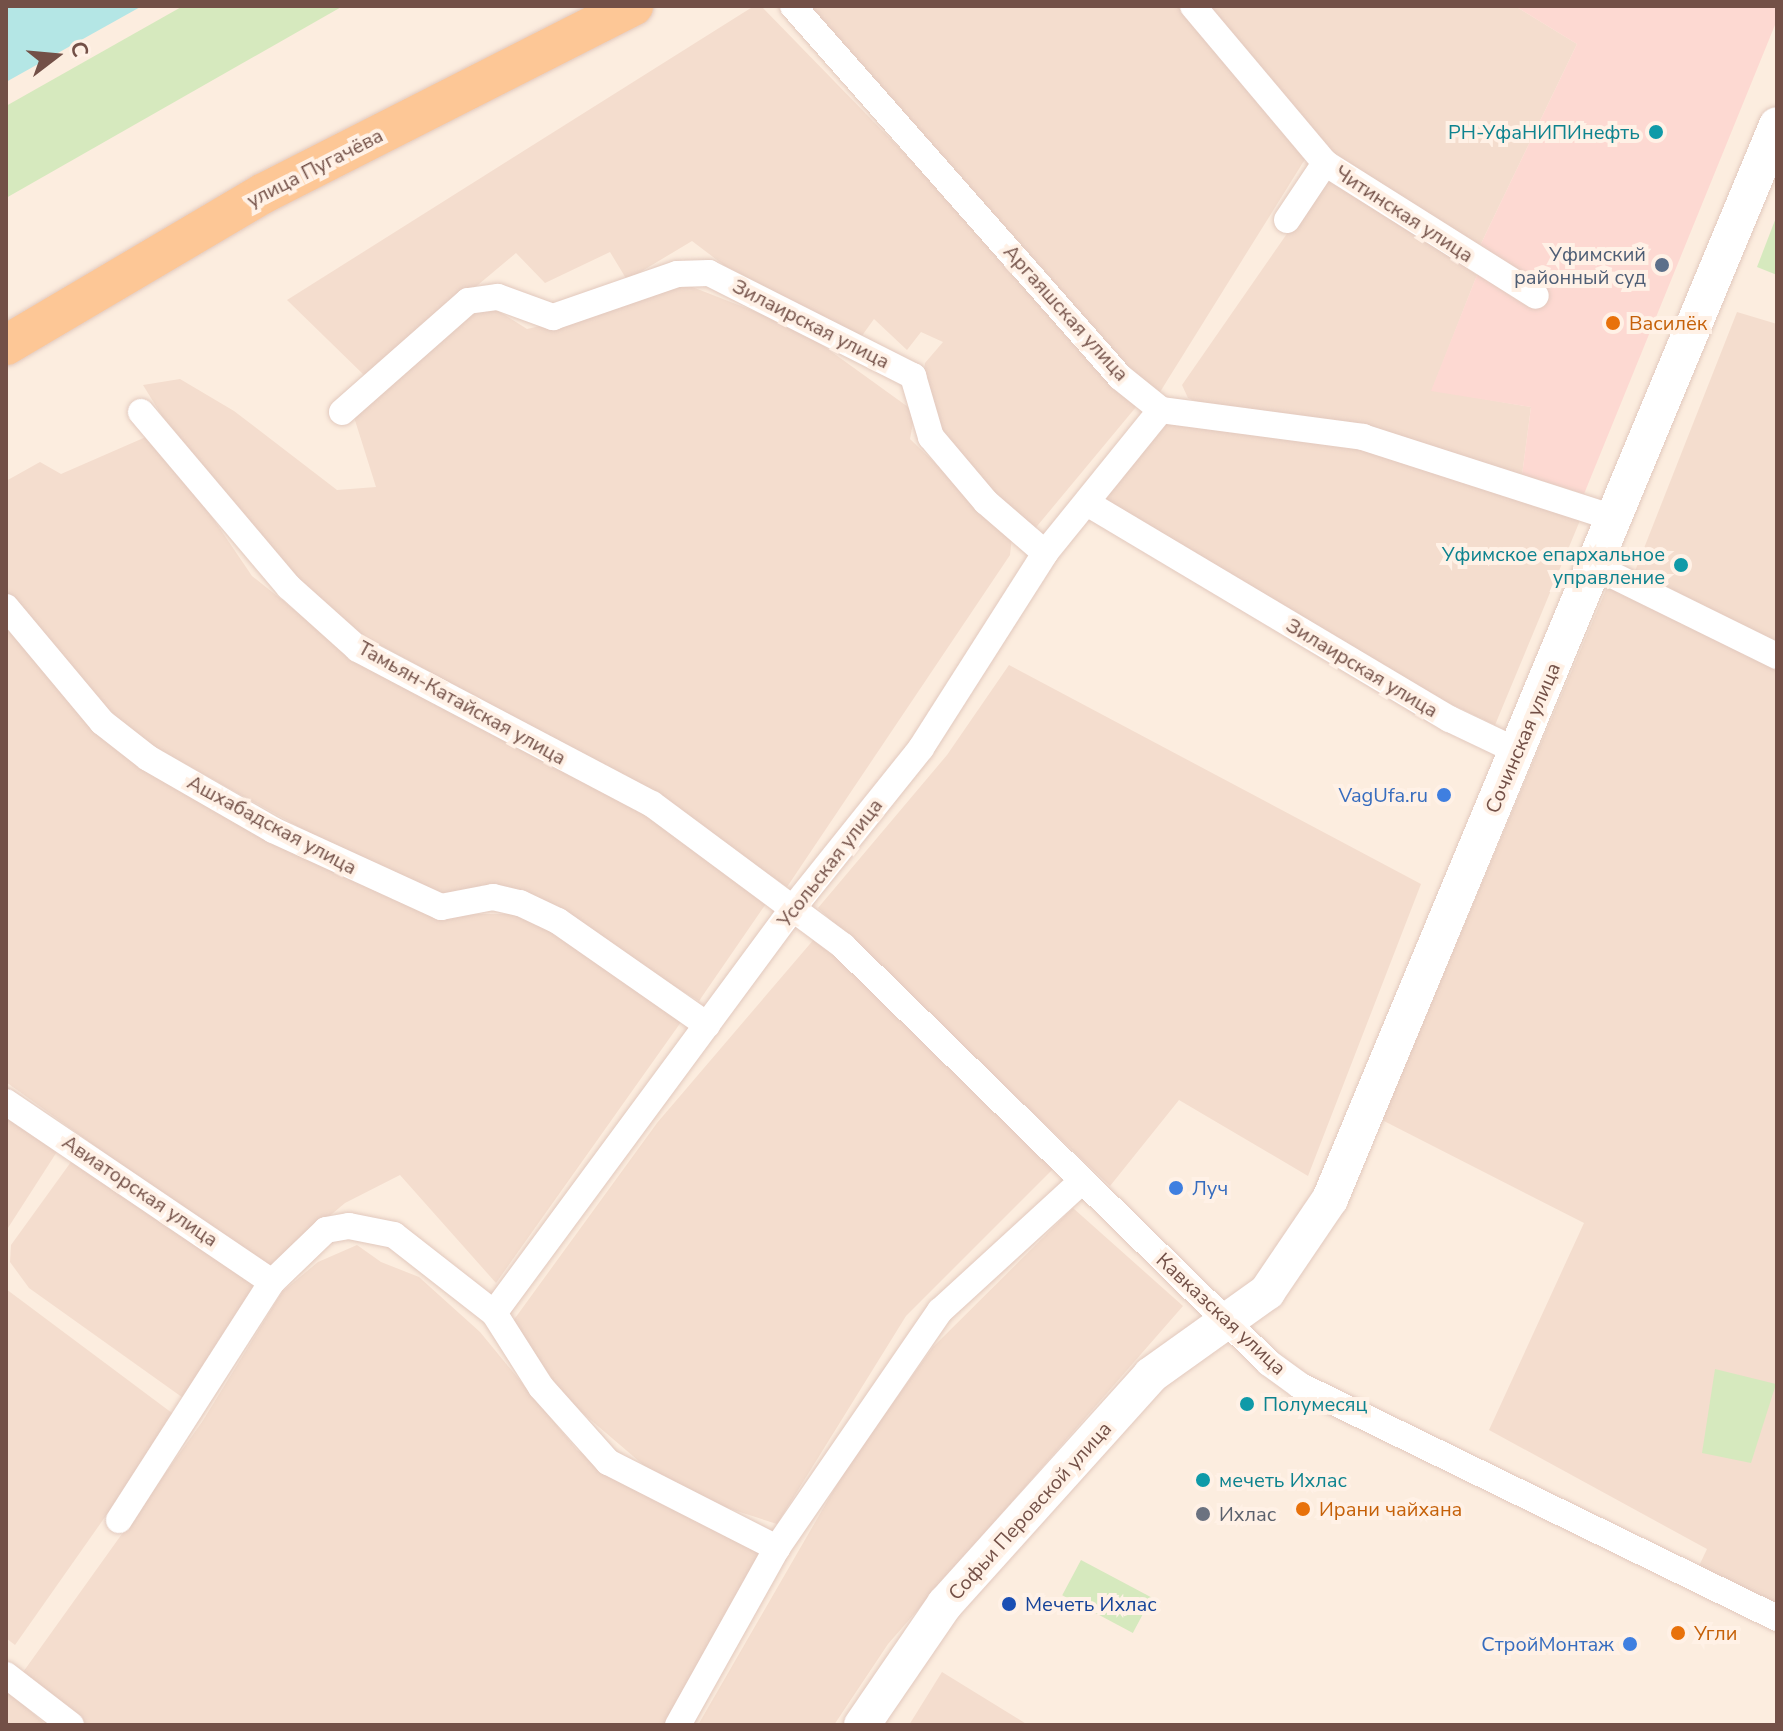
<!DOCTYPE html>
<meta charset="utf-8">
<style>
body{margin:0}
#map{position:relative;width:1783px;height:1731px;overflow:hidden;background:#fceddf;font-family:"Nunito Sans",sans-serif}
div>[style]{position:absolute}
.residential>*{inset:0;background:#f4ddce}
.commercial>*{inset:0;background:#fdd9d2}
.green>*{inset:0;background:#d6e9be;transform-origin:0 0}
.water>*{inset:0;background:#b4e6e5}
.roads{filter:drop-shadow(0 0 2px #e2c9be) drop-shadow(0 0 2px #e2c9be)}
.street>*{height:26px;margin:-13px;padding:0 13px;transform-origin:13px;border-radius:13px;background:#fff}
.secondary>*{height:36px;margin:-18px;padding:0 18px;transform-origin:18px;border-radius:18px;background:#fff}
.primary>*{height:40px;margin:-20px;padding:0 20px;transform-origin:20px;border-radius:20px;background:#fdc796}
.dots>*{width:22px;height:22px;translate:-50% -50%;box-sizing:border-box;border:4px solid #fff1e6;border-radius:50%}
span{translate:-50% -50%;white-space:nowrap;text-align:center;line-height:1.15;-webkit-text-stroke:8px #fff1e6;paint-order:stroke}
.culture-label{font-size:20px;color:#0d838f}
.right{translate:-100% -50%;text-align:right}
.left{translate:0 -50%;text-align:left}
.street-label{font-size:20px;color:#735047}
.service-label{font-size:20px;color:#4e5e75}
.food-label{font-size:20px;color:#c56008}
.shop-label{font-size:20px;color:#366cbe}
.worship-label{font-size:20px;color:#5b616d}
.transit-label{font-size:20px;color:#164399}
.frame{position:absolute;inset:0;border:8px solid #735047;pointer-events:none}
.north{position:absolute;left:16px;top:16px;width:80px;height:80px;-webkit-text-stroke:6px #fff1e6;paint-order:stroke;rotate:74deg;font-size:22px;font-weight:700;line-height:32px;text-align:center;color:#735047}
.north::after{content:'';display:block;margin:auto;width:28px;height:36px;background:#735047;clip-path:polygon(50% 0,100% 100%,50% 72%,0 100%)}
</style>
<div id="map">
<div class="residential">
<div style="clip-path:polygon(754px 6px,761px 6px,979px 230px,1136px 407px,1033px 531px,994px 498px,943px 440px,921px 393px,925px 363px,943px 342px,921px 332px,907px 350px,874px 319px,861px 337px,725px 266px,692px 241px,627px 280px,610px 252px,545px 283px,516px 253px,367px 378px,287px 300px)"></div>
<div style="clip-path:polygon(800px 6px,1185px 6px,1307px 156px,1160px 392px,1126px 372px)"></div>
<div style="clip-path:polygon(1205px 6px,1515px 6px,1577px 44px,1477px 252px,1335px 156px)"></div>
<div style="clip-path:polygon(1327px 176px,1477px 275px,1432px 390px,1531px 407px,1522px 475px,1224px 413px,1188px 398px,1182px 385px)"></div>
<div style="clip-path:polygon(682px 283px,800px 329px,915px 412px,910px 439px,1012px 537px,1010px 555px,787px 887px,647px 789px,354px 631px,296px 579px,175px 437px,143px 385px,180px 379px,234px 411px,337px 490px,376px 487px,353px 414px,471px 308px,489px 305px,527px 329px,622px 307px)"></div>
<div style="clip-path:polygon(1737px 312px,1777px 324px,1777px 642px,1635px 571px)"></div>
<div style="clip-path:polygon(1171px 419px,1361px 442px,1581px 518px,1495px 725px,1413px 686px,1102px 498px)"></div>
<div style="clip-path:polygon(155px 433px,252px 576px,327px 636px,604px 784px,772px 895px,699px 1001px,539px 905px,482px 885px,473px 894px,438px 896px,360px 861px,144px 741px,108px 710px,6px 596px,6px 481px,40px 462px,61px 474px)"></div>
<div style="clip-path:polygon(1608px 585px,1777px 669px,1777px 1608px,1698px 1568px,1707px 1549px,1489px 1430px,1584px 1223px,1382px 1120px)"></div>
<div style="clip-path:polygon(6px 612px,90px 727px,436px 914px,523px 914px,686px 1015px,496px 1283px,400px 1175px,345px 1203px,266px 1269px,6px 1082px)"></div>
<div style="clip-path:polygon(1009px 665px,1421px 884px,1308px 1176px,1179px 1100px,1110px 1186px,818px 908px,947px 755px)"></div>
<div style="clip-path:polygon(821px 931px,1056px 1166px,906px 1316px,777px 1524px,674px 1491px,565px 1398px,513px 1321px,657px 1123px)"></div>
<div style="clip-path:polygon(6px 1114px,60px 1147px,6px 1231px)"></div>
<div style="clip-path:polygon(76px 1155px,256px 1282px,186px 1400px,29px 1288px,10px 1262px,11px 1245px)"></div>
<div style="clip-path:polygon(1073px 1208px,1183px 1306px,888px 1644px,834px 1725px,698px 1725px,847px 1467px,933px 1347px)"></div>
<div style="clip-path:polygon(357px 1245px,381px 1262px,419px 1277px,480px 1332px,577px 1450px,641px 1490px,767px 1552px,672px 1725px,81px 1725px,21px 1675px,202px 1422px,282px 1292px,318px 1262px)"></div>
<div style="clip-path:polygon(6px 1289px,176px 1416px,15px 1645px,6px 1638px)"></div>
<div style="clip-path:polygon(942px 1672px,1028px 1725px,909px 1725px)"></div>
<div style="clip-path:polygon(6px 1689px,46px 1725px,6px 1725px)"></div>
</div>
<div class="commercial">
<div style="clip-path:polygon(1515px 6px,1777px 6px,1777px 20px,1584px 494px,1522px 475px,1531px 407px,1431px 391px,1477px 275px,1477px 252px,1577px 44px)"></div>
</div>
<div class="green">
<div style="clip-path:polygon(183px 6px,343px 6px,6px 198px,6px 106px)"></div>
<div style="clip-path:polygon(1777px 215px,1777px 275px,1757px 267px)"></div>
<div style="clip-path:polygon(1715px 1369px,1776px 1384px,1751px 1463px,1702px 1453px)"></div>
<div style="left:1081px;top:1560px;width:80px;height:40px;rotate:28deg"></div>
</div>
<div class="water">
<div style="clip-path:polygon(6px 6px,142px 6px,6px 82px)"></div>
</div>
<div class="roads">
<div class="street">
<div style="left:793px;top:6px;width:495px;rotate:48.6deg"></div>
<div style="left:1120px;top:377px;width:53px;rotate:38.8deg"></div>
<div style="left:1161px;top:410px;width:204px;rotate:7.6deg"></div>
<div style="left:1363px;top:437px;width:264px;rotate:17.9deg"></div>
<div style="left:1193px;top:6px;width:205px;rotate:49.9deg"></div>
<div style="left:1325px;top:163px;width:249px;rotate:32.2deg"></div>
<div style="left:1287px;top:220px;width:69px;rotate:-56.3deg"></div>
<div style="left:141px;top:412px;width:229px;rotate:49.8deg"></div>
<div style="left:289px;top:587px;width:93px;rotate:41.9deg"></div>
<div style="left:358px;top:649px;width:332px;rotate:27.8deg"></div>
<div style="left:652px;top:804px;width:238px;rotate:36.6deg"></div>
<div style="left:843px;top:946px;width:596px;rotate:44.39deg"></div>
<div style="left:1269px;top:1363px;width:37px;rotate:36deg"></div>
<div style="left:1299px;top:1385px;width:532px;rotate:25.99deg"></div>
<div style="left:342px;top:412px;width:168px;rotate:-41.4deg"></div>
<div style="left:468px;top:301px;width:30px;rotate:-8deg"></div>
<div style="left:498px;top:297px;width:59px;rotate:20deg"></div>
<div style="left:553px;top:317px;width:131px;rotate:-19.1deg"></div>
<div style="left:677px;top:274px;width:32px;rotate:-2deg"></div>
<div style="left:709px;top:273px;width:229px;rotate:26.8deg"></div>
<div style="left:913px;top:376px;width:64px;rotate:73.6deg"></div>
<div style="left:931px;top:437px;width:85px;rotate:49.8deg"></div>
<div style="left:986px;top:502px;width:78px;rotate:40.8deg"></div>
<div style="left:1087px;top:503px;width:422px;rotate:30.8deg"></div>
<div style="left:1450px;top:719px;width:74px;rotate:25.5deg"></div>
<div style="left:1594px;top:566px;width:204px;rotate:26.2deg"></div>
<div style="left:6px;top:607px;width:150px;rotate:50.1deg"></div>
<div style="left:102px;top:722px;width:58px;rotate:38deg"></div>
<div style="left:148px;top:758px;width:144px;rotate:29.9deg"></div>
<div style="left:273px;top:830px;width:185px;rotate:24.6deg"></div>
<div style="left:441px;top:907px;width:53px;rotate:-10.9deg"></div>
<div style="left:493px;top:897px;width:28px;rotate:13deg"></div>
<div style="left:520px;top:903px;width:42px;rotate:25.3deg"></div>
<div style="left:558px;top:921px;width:182px;rotate:34.9deg"></div>
<div style="left:6px;top:1102px;width:321px;rotate:34.1deg"></div>
<div style="left:494px;top:1313px;width:503px;rotate:-53.56deg"></div>
<div style="left:793px;top:908px;width:205px;rotate:-51.3deg"></div>
<div style="left:921px;top:748px;width:231px;rotate:-57.5deg"></div>
<div style="left:1045px;top:553px;width:184px;rotate:-51deg"></div>
<div style="left:119px;top:1520px;width:283px;rotate:-57.3deg"></div>
<div style="left:272px;top:1282px;width:75px;rotate:-43.9deg"></div>
<div style="left:326px;top:1230px;width:23px;rotate:-10deg"></div>
<div style="left:349px;top:1226px;width:46px;rotate:11.3deg"></div>
<div style="left:394px;top:1235px;width:127px;rotate:38deg"></div>
<div style="left:494px;top:1313px;width:88px;rotate:57.6deg"></div>
<div style="left:541px;top:1387px;width:101px;rotate:48.2deg"></div>
<div style="left:608px;top:1462px;width:190px;rotate:27deg"></div>
<div style="left:6px;top:1675px;width:82px;rotate:37.6deg"></div>
<div style="left:678px;top:1725px;width:203px;rotate:-60.8deg"></div>
<div style="left:777px;top:1548px;width:288px;rotate:-55.5deg"></div>
<div style="left:940px;top:1311px;width:193px;rotate:-42.5deg"></div>
</div>
<div class="secondary">
<div style="left:862px;top:1725px;width:147px;rotate:-55.6deg"></div>
<div style="left:945px;top:1604px;width:308px;rotate:-48deg"></div>
<div style="left:1151px;top:1375px;width:143px;rotate:-35.6deg"></div>
<div style="left:1267px;top:1292px;width:112px;rotate:-55.9deg"></div>
<div style="left:1330px;top:1199px;width:1163px;rotate:-67.4deg"></div>
</div>
<div class="primary">
<div style="left:6px;top:345px;width:299px;rotate:-30.5deg"></div>
<div style="left:264px;top:193px;width:414px;rotate:-26.9deg"></div>
</div>
</div>
<div class="dots">
<div style="left:1656px;top:132px;background:#0f9aa8"></div>
<div style="left:1662px;top:265px;background:#5c6f8a"></div>
<div style="left:1613px;top:323px;background:#e8710a"></div>
<div style="left:1681px;top:565px;background:#0f9aa8"></div>
<div style="left:1444px;top:795px;background:#3f7fe0"></div>
<div style="left:1176px;top:1188px;background:#3f7fe0"></div>
<div style="left:1247px;top:1404px;background:#0f9aa8"></div>
<div style="left:1203px;top:1480px;background:#0f9aa8"></div>
<div style="left:1303px;top:1509px;background:#e8710a"></div>
<div style="left:1203px;top:1514px;background:#6b7280"></div>
<div style="left:1009px;top:1604px;background:#1a4fb4"></div>
<div style="left:1678px;top:1633px;background:#e8710a"></div>
<div style="left:1630px;top:1644px;background:#3f7fe0"></div>
</div>
<div class="culture-label">
<span class="right" style="left:1640px;top:132px">РН-УфаНИПИнефть</span>
<span class="right" style="left:1665px;top:566px">Уфимское епархальное<br>управление</span>
<span class="left" style="left:1263px;top:1404px">Полумесяц</span>
<span class="left" style="left:1219px;top:1480px">мечеть Ихлас</span>
</div>
<div class="street-label">
<span style="left:315px;top:168px;rotate:-27deg">улица Пугачёва</span>
<span style="left:1404px;top:214px;rotate:33deg">Читинская улица</span>
<span style="left:1066px;top:313px;rotate:48deg">Аргаяшская улица</span>
<span style="left:811px;top:324px;rotate:27deg">Зилаирская улица</span>
<span style="left:1362px;top:668px;rotate:31deg">Зилаирская улица</span>
<span style="left:462px;top:703px;rotate:29deg">Тамьян-Катайская улица</span>
<span style="left:1523px;top:738px;rotate:-67deg">Сочинская улица</span>
<span style="left:272px;top:825px;rotate:28deg">Ашхабадская улица</span>
<span style="left:830px;top:863px;rotate:-52deg">Усольская улица</span>
<span style="left:140px;top:1191px;rotate:34deg">Авиаторская улица</span>
<span style="left:1221px;top:1314px;rotate:43deg">Кавказская улица</span>
<span style="left:1030px;top:1511px;rotate:-48deg">Софьи Перовской улица</span>
</div>
<div class="service-label">
<span class="right" style="left:1646px;top:266px">Уфимский<br>районный суд</span>
</div>
<div class="food-label">
<span class="left" style="left:1629px;top:323px">Василёк</span>
<span class="left" style="left:1319px;top:1509px">Ирани чайхана</span>
<span class="left" style="left:1694px;top:1633px">Угли</span>
</div>
<div class="shop-label">
<span class="right" style="left:1428px;top:795px">VagUfa.ru</span>
<span class="left" style="left:1192px;top:1188px">Луч</span>
<span class="right" style="left:1614px;top:1644px">СтройМонтаж</span>
</div>
<div class="worship-label">
<span class="left" style="left:1219px;top:1514px">Ихлас</span>
</div>
<div class="transit-label">
<span class="left" style="left:1025px;top:1604px">Мечеть Ихлас</span>
</div>
<div class="frame"></div>
<div class="north">С</div>
</div>
